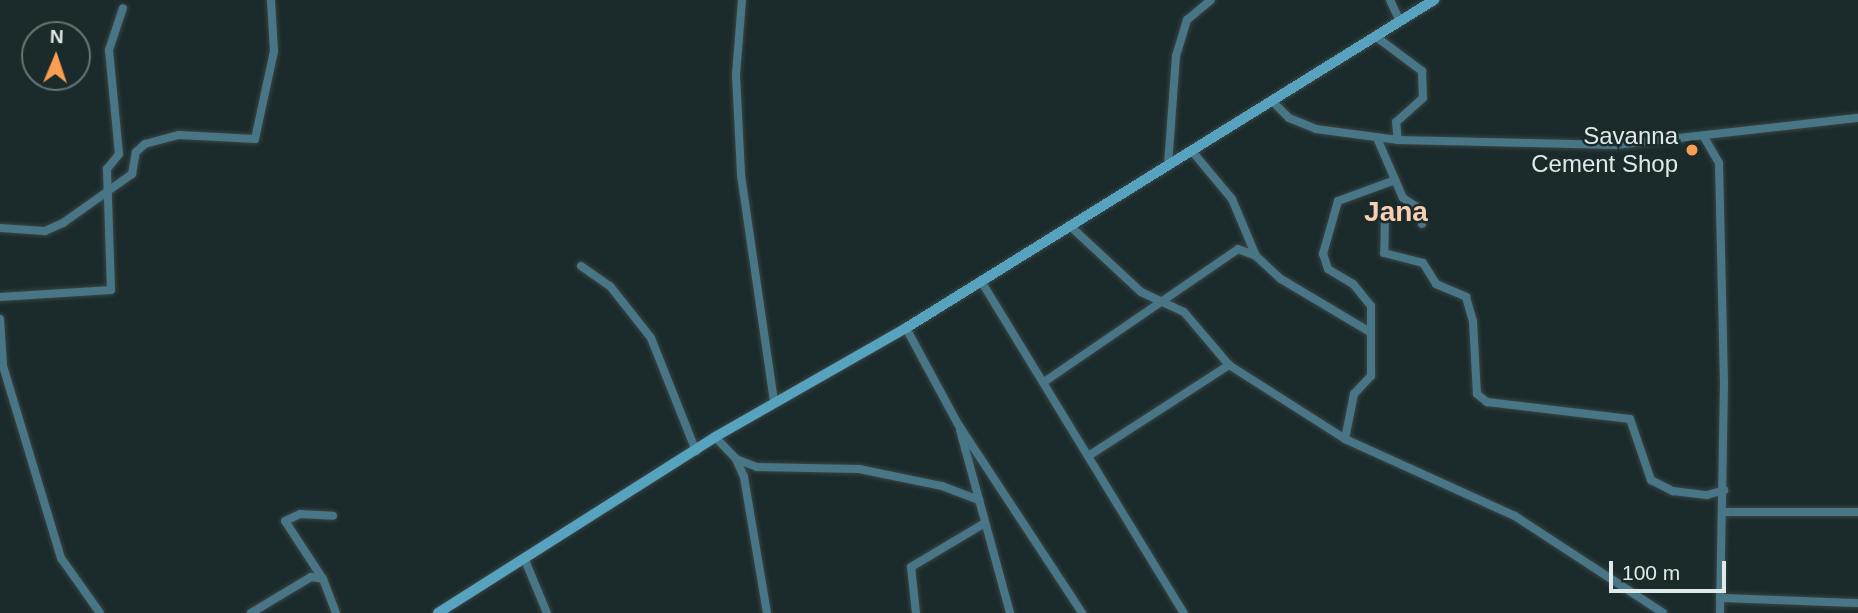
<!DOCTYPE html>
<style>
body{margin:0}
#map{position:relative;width:1858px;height:613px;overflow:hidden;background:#1b2a2a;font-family:Helvetica,sans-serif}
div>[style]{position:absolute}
.roads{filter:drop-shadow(0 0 2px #374545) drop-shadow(0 0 2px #374545)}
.street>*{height:8px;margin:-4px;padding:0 4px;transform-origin:4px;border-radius:4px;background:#497687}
.secondary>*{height:10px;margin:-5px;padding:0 5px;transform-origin:5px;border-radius:5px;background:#57a3bf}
.dots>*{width:19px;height:19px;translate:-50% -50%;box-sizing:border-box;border:4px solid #1b2a2a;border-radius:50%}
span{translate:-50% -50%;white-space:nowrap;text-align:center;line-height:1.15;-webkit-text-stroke:5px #1b2a2a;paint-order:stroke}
.poi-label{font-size:24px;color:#e0e9e9}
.right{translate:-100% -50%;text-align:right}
.quarter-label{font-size:28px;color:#f8cfb2;font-weight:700}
.north{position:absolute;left:21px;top:21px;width:70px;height:70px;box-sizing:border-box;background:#1b2a2a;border:2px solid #6a7676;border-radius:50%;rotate:2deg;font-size:19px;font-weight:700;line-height:28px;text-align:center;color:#e0e9e9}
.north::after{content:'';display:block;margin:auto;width:24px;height:32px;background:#fb9e52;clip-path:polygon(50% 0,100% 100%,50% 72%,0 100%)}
.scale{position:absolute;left:1609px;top:561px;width:117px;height:32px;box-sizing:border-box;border:4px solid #e0e9e9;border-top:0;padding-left:9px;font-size:21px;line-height:24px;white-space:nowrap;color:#e0e9e9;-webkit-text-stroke:5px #1b2a2a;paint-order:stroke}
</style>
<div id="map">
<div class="roads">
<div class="street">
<div style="left:742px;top:0;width:75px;rotate:94.6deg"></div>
<div style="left:736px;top:75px;width:100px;rotate:87.1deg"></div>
<div style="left:741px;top:175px;width:229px;rotate:81.7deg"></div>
<div style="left:1390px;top:0;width:23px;rotate:65deg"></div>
<div style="left:1375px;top:36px;width:59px;rotate:36.7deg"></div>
<div style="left:1422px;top:71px;width:27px;rotate:88deg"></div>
<div style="left:1423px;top:98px;width:36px;rotate:138deg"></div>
<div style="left:1396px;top:122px;width:18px;rotate:84deg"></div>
<div style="left:1271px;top:100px;width:25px;rotate:45deg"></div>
<div style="left:1289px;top:118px;width:29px;rotate:22deg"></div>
<div style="left:1316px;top:129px;width:83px;rotate:7.6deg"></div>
<div style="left:1398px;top:140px;width:218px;rotate:1.3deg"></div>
<div style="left:1616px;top:145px;width:244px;rotate:-6.4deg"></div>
<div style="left:1704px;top:137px;width:30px;rotate:60deg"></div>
<div style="left:1719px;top:163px;width:220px;rotate:88.7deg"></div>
<div style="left:1724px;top:383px;width:230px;rotate:91deg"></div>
<div style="left:1377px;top:138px;width:65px;rotate:66.6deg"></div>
<div style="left:1403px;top:198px;width:20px;rotate:33deg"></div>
<div style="left:1420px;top:209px;width:15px;rotate:82deg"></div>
<div style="left:1191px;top:150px;width:64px;rotate:50.1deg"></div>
<div style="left:1232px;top:199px;width:62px;rotate:67.2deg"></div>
<div style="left:1256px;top:256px;width:34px;rotate:43deg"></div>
<div style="left:1281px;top:279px;width:104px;rotate:30.8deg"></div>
<div style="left:1168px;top:165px;width:109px;rotate:-85.8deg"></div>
<div style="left:1176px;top:56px;width:38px;rotate:-73deg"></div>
<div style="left:1187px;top:20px;width:31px;rotate:-40deg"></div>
<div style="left:1385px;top:214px;width:39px;rotate:91deg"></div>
<div style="left:1384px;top:253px;width:40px;rotate:14.4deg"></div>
<div style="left:1423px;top:263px;width:25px;rotate:58deg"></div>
<div style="left:1436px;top:284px;width:33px;rotate:23deg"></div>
<div style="left:1466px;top:297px;width:25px;rotate:74deg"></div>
<div style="left:1473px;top:321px;width:73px;rotate:86.9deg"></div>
<div style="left:1477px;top:394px;width:13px;rotate:39deg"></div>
<div style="left:1487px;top:402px;width:144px;rotate:6.8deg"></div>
<div style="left:1630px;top:419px;width:65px;rotate:71deg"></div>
<div style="left:1651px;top:480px;width:25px;rotate:27deg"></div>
<div style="left:1673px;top:491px;width:34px;rotate:7deg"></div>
<div style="left:1707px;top:495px;width:18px;rotate:-16deg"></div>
<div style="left:1069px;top:225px;width:98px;rotate:42.9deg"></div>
<div style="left:1141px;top:292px;width:47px;rotate:24.9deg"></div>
<div style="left:1184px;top:312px;width:70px;rotate:49.7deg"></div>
<div style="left:1229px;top:365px;width:138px;rotate:32.5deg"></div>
<div style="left:1345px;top:439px;width:187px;rotate:24.4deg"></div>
<div style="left:1515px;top:516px;width:177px;rotate:33.2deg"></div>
<div style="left:0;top:228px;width:45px;rotate:3.8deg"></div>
<div style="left:45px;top:231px;width:20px;rotate:-24deg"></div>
<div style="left:63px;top:223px;width:85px;rotate:-35.4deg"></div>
<div style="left:132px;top:174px;width:22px;rotate:-80deg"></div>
<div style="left:136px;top:152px;width:12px;rotate:-42deg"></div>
<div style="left:145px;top:144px;width:35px;rotate:-15deg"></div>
<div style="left:179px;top:135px;width:76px;rotate:3deg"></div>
<div style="left:255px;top:139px;width:90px;rotate:-77.8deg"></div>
<div style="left:274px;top:51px;width:51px;rotate:-93.4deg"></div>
<div style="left:581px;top:266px;width:35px;rotate:35deg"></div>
<div style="left:610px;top:286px;width:66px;rotate:51.7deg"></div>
<div style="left:651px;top:338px;width:122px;rotate:68.3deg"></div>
<div style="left:981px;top:281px;width:389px;rotate:58.6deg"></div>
<div style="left:0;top:297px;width:111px;rotate:-3.6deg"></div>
<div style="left:111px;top:290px;width:121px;rotate:-91.9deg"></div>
<div style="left:107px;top:169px;width:19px;rotate:-51deg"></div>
<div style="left:119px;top:154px;width:104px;rotate:-95.5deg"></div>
<div style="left:109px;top:50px;width:44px;rotate:-71.6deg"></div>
<div style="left:0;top:319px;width:47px;rotate:86.3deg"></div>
<div style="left:3px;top:366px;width:201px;rotate:73.2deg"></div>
<div style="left:61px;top:558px;width:67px;rotate:54.7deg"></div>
<div style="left:906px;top:328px;width:109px;rotate:61.6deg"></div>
<div style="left:958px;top:424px;width:226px;rotate:56.7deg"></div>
<div style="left:1044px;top:382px;width:235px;rotate:-34.4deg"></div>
<div style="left:1238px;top:249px;width:19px;rotate:21deg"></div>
<div style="left:960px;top:430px;width:190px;rotate:74.7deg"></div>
<div style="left:715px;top:437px;width:30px;rotate:46deg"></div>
<div style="left:736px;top:459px;width:22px;rotate:21deg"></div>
<div style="left:757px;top:467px;width:102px;rotate:1.1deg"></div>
<div style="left:859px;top:469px;width:85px;rotate:11.6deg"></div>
<div style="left:942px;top:486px;width:40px;rotate:21deg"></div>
<div style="left:1345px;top:439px;width:46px;rotate:-78.7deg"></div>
<div style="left:1354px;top:394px;width:25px;rotate:-47deg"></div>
<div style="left:1371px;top:376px;width:70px;rotate:-90deg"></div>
<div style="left:1371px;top:306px;width:28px;rotate:-129deg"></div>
<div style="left:1353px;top:284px;width:29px;rotate:-149deg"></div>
<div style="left:1328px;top:269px;width:16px;rotate:-108deg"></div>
<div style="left:1323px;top:254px;width:55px;rotate:-74.2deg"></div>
<div style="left:1338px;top:201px;width:61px;rotate:-20.2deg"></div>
<div style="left:1090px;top:455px;width:166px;rotate:-32.9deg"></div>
<div style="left:736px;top:459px;width:20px;rotate:66deg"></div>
<div style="left:744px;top:477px;width:138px;rotate:80.4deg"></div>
<div style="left:1724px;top:512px;width:134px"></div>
<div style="left:525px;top:560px;width:57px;rotate:67.5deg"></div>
<div style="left:323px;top:579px;width:69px;rotate:-123.2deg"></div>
<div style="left:285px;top:521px;width:17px;rotate:-25deg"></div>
<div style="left:300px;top:514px;width:33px;rotate:3deg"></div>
<div style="left:1720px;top:598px;width:138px;rotate:2.1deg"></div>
<div style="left:251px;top:613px;width:70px;rotate:-31deg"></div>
<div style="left:311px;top:577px;width:12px;rotate:9deg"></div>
<div style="left:323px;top:579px;width:36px;rotate:69deg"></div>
<div style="left:916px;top:613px;width:46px;rotate:-96.2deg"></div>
<div style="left:911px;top:567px;width:84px;rotate:-30.8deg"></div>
</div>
<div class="secondary">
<div style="left:438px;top:613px;width:328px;rotate:-32.4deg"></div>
<div style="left:715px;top:437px;width:220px;rotate:-29.7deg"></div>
<div style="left:906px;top:328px;width:622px;rotate:-31.85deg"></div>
</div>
</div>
<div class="dots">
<div style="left:1692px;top:150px;background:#fb9e52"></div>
</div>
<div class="poi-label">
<span class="right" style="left:1678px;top:150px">Savanna<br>Cement Shop</span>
</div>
<div class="quarter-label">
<span style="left:1396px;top:212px">Jana</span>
</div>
<div class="north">N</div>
<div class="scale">100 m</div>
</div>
